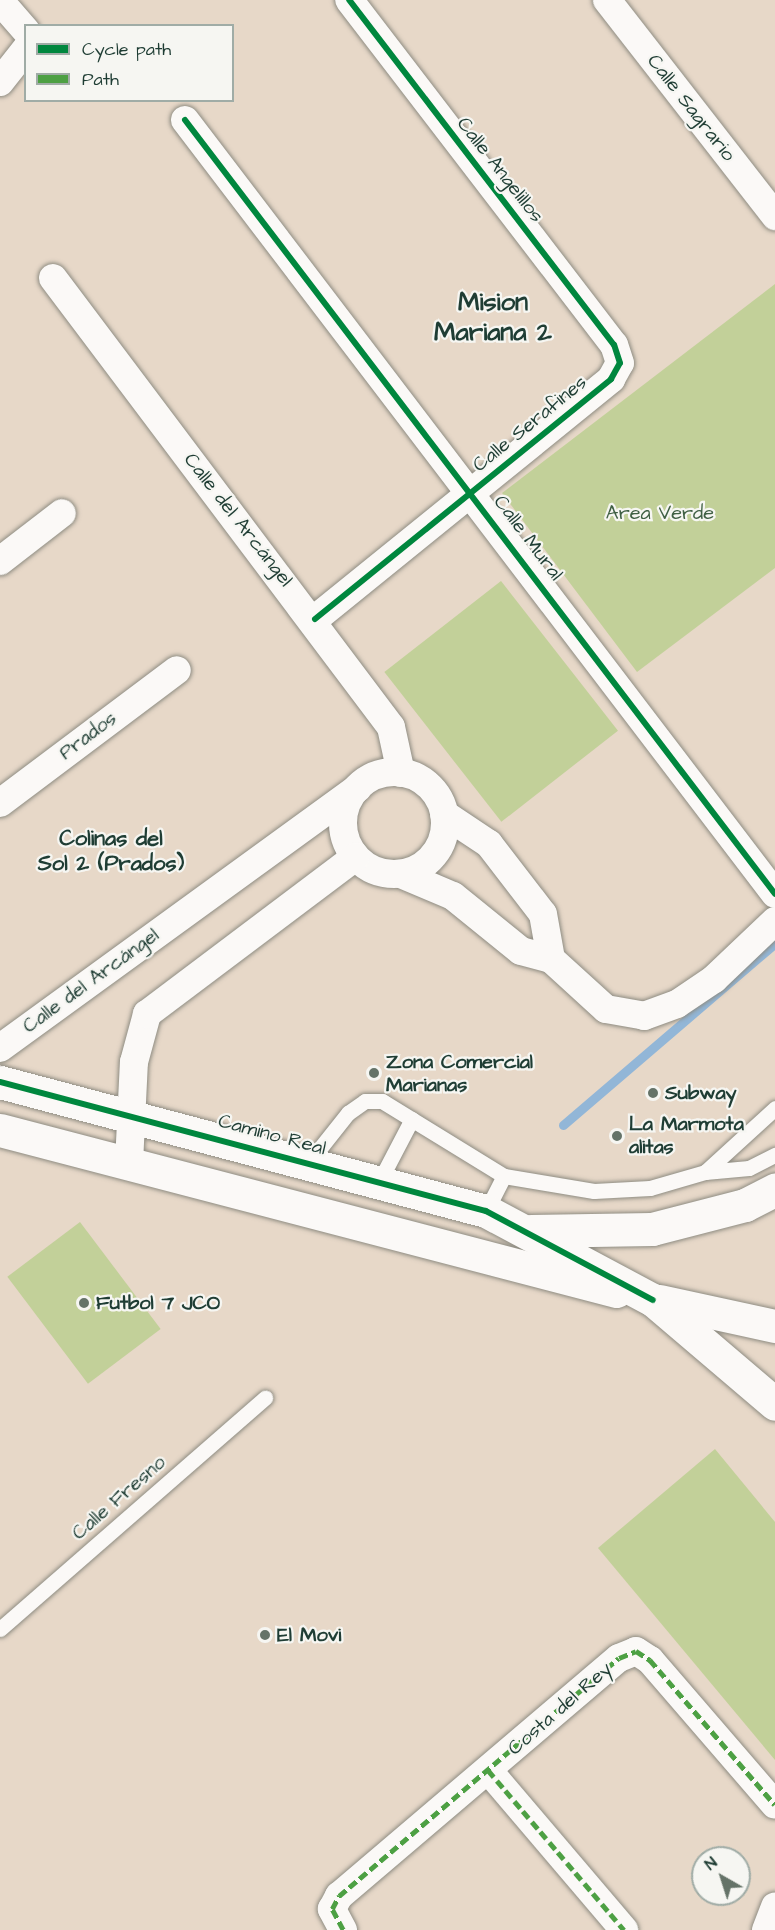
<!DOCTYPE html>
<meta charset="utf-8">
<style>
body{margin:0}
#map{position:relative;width:775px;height:1930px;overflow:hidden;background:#e7d8c8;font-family:"Architects Daughter",sans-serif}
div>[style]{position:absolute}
.green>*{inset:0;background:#c2d099;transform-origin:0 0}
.stream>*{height:9px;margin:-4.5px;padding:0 4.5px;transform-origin:4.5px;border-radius:4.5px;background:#92b6d7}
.roads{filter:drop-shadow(0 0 2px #8e8c82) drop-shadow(0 0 2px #8e8c82)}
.service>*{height:15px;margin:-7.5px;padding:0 7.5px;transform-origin:7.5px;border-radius:7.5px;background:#fbf9f7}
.minor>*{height:28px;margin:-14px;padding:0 14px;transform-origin:14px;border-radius:14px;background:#fbf9f7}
.minor>.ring{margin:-14px;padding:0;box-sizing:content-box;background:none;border:28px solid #fbf9f7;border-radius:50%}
.tertiary>*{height:33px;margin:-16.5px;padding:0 16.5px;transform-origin:16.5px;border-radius:16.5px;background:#fbf9f7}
.trunk>*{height:33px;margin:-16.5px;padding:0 16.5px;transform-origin:16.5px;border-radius:16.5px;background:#fbf9f7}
.quiet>*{height:4.5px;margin-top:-2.25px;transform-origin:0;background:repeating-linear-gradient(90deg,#4da043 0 9px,transparent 0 13.5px)}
.cycleway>*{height:6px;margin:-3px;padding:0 3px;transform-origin:3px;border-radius:3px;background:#00873e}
.dots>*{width:16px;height:16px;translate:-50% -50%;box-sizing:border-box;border:3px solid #f6f6f2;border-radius:50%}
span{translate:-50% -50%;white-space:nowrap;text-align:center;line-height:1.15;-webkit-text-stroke:4.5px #f6f6f2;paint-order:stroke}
.street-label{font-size:20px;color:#1f3d34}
.park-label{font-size:20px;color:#406044}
.poi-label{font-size:20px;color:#1f3d34;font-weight:700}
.left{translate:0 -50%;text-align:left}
.quarter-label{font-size:22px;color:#1f3d34;font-weight:700}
.district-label{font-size:26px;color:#1f3d34;font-weight:700}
.legend{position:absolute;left:24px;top:24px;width:210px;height:78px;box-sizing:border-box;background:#f6f6f2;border:2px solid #a0aca6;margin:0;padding:8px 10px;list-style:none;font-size:18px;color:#1f3d34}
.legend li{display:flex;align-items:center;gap:12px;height:30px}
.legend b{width:30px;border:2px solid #a0aca6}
.north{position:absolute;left:691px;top:1846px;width:60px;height:60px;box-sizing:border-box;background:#f6f6f2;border:2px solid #a0aca6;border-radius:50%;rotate:321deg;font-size:16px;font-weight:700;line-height:24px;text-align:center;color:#1f3d34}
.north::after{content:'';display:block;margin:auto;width:21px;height:27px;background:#657368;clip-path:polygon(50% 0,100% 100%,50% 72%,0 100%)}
</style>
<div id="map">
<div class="green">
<div style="clip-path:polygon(775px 284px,775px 568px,637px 672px,502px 493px)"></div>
<div style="left:501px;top:581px;width:190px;height:148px;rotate:52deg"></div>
<div style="left:80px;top:1222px;width:134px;height:91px;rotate:53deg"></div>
<div style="clip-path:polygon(715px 1449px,775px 1522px,775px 1760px,598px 1548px)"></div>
</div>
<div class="stream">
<div style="left:563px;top:1125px;width:279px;rotate:-40.6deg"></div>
</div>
<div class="roads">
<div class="service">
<div style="left:309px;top:1162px;width:63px;rotate:-51.5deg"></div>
<div style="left:348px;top:1113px;width:21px;rotate:-35deg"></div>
<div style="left:365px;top:1101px;width:17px"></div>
<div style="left:382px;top:1101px;width:143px;rotate:31.6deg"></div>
<div style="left:705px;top:1172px;width:95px;rotate:-42.4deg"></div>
<div style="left:379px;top:1182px;width:71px;rotate:-62.4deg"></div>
<div style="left:486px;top:1211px;width:39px;rotate:-63deg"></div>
<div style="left:504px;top:1176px;width:91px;rotate:9.5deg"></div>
<div style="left:594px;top:1191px;width:56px;rotate:-3.1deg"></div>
<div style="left:650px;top:1188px;width:57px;rotate:-16.2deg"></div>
<div style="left:705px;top:1172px;width:44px;rotate:-5.2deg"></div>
<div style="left:749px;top:1168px;width:29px;rotate:-27deg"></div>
<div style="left:0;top:1629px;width:352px;rotate:-41.1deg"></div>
</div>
<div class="minor">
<div style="left:607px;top:0;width:274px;rotate:52.1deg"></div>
<div style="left:0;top:1px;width:40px;rotate:49deg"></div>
<div style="left:0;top:82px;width:42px;rotate:-51.8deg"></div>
<div style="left:185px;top:120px;width:973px;rotate:52.68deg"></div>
<div style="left:53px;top:278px;width:562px;rotate:53.03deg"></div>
<div style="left:391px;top:727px;width:47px;rotate:77.7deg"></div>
<div style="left:0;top:561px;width:78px;rotate:-37.7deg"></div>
<div style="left:315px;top:619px;width:381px;rotate:-39deg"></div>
<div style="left:611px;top:379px;width:18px;rotate:-61deg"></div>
<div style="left:620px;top:363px;width:19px;rotate:-108deg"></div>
<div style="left:614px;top:345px;width:435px;rotate:-127.5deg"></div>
<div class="ring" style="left:343px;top:772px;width:74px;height:74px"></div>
<div style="left:0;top:803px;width:221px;rotate:-36.9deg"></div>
<div style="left:444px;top:814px;width:54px;rotate:33.7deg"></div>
<div style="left:489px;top:844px;width:88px;rotate:52.4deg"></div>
<div style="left:543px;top:914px;width:46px;rotate:79.9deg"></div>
<div style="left:401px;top:874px;width:56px;rotate:22.9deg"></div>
<div style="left:453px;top:896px;width:87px;rotate:39deg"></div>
<div style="left:521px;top:951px;width:31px;rotate:15deg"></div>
<div style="left:551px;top:959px;width:74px;rotate:42.3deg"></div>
<div style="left:606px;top:1009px;width:39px;rotate:10deg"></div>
<div style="left:644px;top:1016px;width:35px;rotate:-20deg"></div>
<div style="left:677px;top:1004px;width:45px;rotate:-34deg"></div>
<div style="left:714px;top:979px;width:84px;rotate:-43.6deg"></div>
<div style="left:0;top:1048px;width:442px;rotate:-36deg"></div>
<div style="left:129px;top:1163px;width:101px;rotate:-87.2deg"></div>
<div style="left:134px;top:1062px;width:50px;rotate:-74.8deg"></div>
<div style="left:147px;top:1014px;width:261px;rotate:-37deg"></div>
<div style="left:488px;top:1770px;width:210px;rotate:49.6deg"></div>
<div style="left:343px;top:1930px;width:24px;rotate:-118deg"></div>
<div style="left:332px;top:1909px;width:15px;rotate:-62deg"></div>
<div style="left:339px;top:1896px;width:367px;rotate:-40.4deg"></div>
<div style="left:619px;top:1658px;width:18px;rotate:-22deg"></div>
<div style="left:636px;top:1651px;width:17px;rotate:33deg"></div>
<div style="left:650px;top:1660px;width:191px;rotate:49.2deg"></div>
<div style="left:766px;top:1930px;width:25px;rotate:-69deg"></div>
</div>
<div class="tertiary">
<div style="left:0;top:1082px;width:503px;rotate:14.87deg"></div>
<div style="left:486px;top:1211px;width:189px;rotate:28.1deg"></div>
<div style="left:0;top:1130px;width:637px;rotate:14.65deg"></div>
</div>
<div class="trunk">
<div style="left:531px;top:1231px;width:121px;rotate:-0.9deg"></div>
<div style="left:652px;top:1229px;width:96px;rotate:-14.5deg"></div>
<div style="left:745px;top:1205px;width:34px;rotate:-27deg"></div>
<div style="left:653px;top:1300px;width:160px;rotate:40.4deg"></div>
<div style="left:660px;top:1301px;width:118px;rotate:12.3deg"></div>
</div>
</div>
<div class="quiet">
<div style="left:488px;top:1770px;width:210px;rotate:49.6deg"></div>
<div style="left:343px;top:1930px;width:24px;rotate:-118deg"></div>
<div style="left:332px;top:1909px;width:15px;rotate:-62deg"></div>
<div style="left:339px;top:1896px;width:367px;rotate:-40.4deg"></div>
<div style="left:619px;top:1658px;width:18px;rotate:-22deg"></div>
<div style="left:636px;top:1651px;width:17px;rotate:33deg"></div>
<div style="left:650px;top:1660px;width:191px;rotate:49.2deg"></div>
</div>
<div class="cycleway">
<div style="left:185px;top:120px;width:973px;rotate:52.68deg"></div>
<div style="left:315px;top:619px;width:381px;rotate:-39deg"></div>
<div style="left:611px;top:379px;width:18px;rotate:-61deg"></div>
<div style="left:620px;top:363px;width:19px;rotate:-108deg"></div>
<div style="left:614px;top:345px;width:435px;rotate:-127.5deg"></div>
<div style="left:0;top:1082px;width:503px;rotate:14.87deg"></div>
<div style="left:486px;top:1211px;width:189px;rotate:28.1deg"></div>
</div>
<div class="dots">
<div style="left:374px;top:1073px;background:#657368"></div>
<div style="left:653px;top:1093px;background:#657368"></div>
<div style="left:617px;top:1136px;background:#657368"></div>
<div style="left:84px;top:1303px;background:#657368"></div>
<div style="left:265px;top:1635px;background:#657368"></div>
</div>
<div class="street-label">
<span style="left:691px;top:108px;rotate:52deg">Calle Sagrario</span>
<span style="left:500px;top:170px;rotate:52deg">Calle Angelillos</span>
<span style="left:530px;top:424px;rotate:-39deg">Calle Serafines</span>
<span style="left:238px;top:520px;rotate:52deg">Calle del Arcángel</span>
<span style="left:528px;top:538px;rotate:53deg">Calle Mural</span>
<span style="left:88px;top:736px;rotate:-37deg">Prados</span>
<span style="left:91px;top:981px;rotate:-36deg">Calle del Arcángel</span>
<span style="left:272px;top:1135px;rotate:15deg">Camino Real</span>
<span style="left:119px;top:1498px;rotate:-41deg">Calle Fresno</span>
<span style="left:560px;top:1709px;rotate:-41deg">Costa del Rey</span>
</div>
<div class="park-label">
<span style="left:660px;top:513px">Area Verde</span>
</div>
<div class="poi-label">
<span class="left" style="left:386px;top:1074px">Zona Comercial<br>Marianas</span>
<span class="left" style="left:665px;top:1093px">Subway</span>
<span class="left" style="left:629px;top:1136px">La Marmota<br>alitas</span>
<span class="left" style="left:96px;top:1303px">Futbol 7 JCO</span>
<span class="left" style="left:277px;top:1635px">El Movi</span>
</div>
<div class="quarter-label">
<span style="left:111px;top:851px">Colinas del<br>Sol 2 (Prados)</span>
</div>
<div class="district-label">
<span style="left:493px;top:318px">Mision<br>Mariana 2</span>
</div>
<ul class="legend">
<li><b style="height:8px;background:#00873e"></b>Cycle path</li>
<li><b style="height:8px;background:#4da043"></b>Path</li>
</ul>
<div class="north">N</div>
</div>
